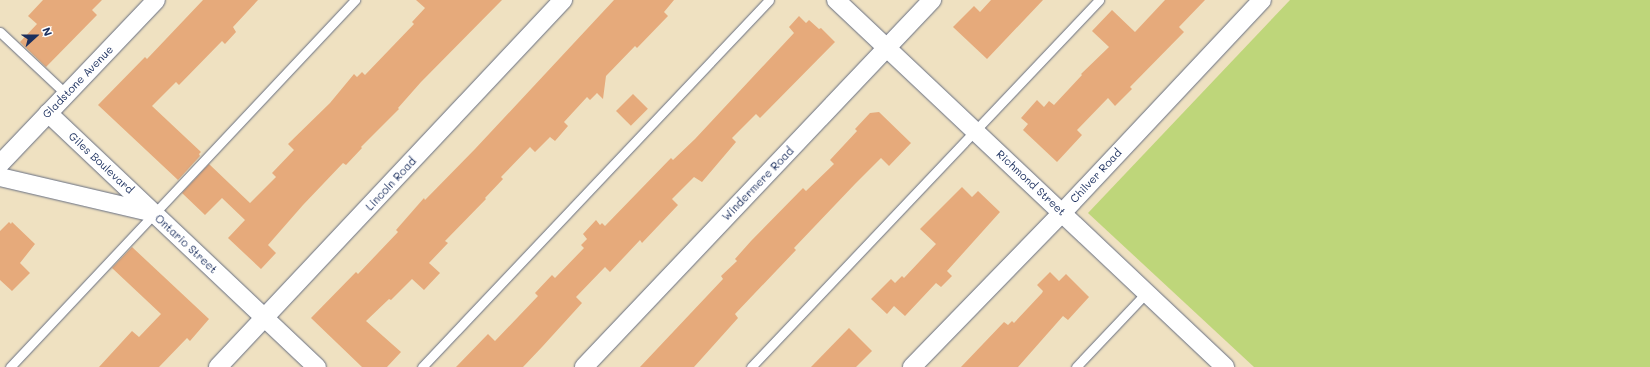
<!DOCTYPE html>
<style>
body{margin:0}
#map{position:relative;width:1650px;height:367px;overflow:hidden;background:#efe1c1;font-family:Mali,sans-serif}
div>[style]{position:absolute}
.green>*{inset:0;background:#bed67a}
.building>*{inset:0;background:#e6aa7b;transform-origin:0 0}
.roads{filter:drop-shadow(0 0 1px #656d81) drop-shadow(0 0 1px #656d81)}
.lane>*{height:9px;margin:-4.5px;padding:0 4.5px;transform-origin:4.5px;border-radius:4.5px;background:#fff}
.street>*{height:18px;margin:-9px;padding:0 9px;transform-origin:9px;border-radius:9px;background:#fff}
span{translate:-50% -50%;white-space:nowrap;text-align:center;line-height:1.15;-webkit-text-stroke:4px #fff;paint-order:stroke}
.street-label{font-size:11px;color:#1b2f5e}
.north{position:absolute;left:16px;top:16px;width:40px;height:40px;-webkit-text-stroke:3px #fff;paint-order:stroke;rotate:69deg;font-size:11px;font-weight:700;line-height:16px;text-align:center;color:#1b2f5e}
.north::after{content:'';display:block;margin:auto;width:14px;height:18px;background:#1b2f5e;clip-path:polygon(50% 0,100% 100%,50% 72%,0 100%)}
</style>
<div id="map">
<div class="green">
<div style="clip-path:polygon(1290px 0,1650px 0,1650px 367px,1254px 367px,1088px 213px)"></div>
</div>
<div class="building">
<div style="clip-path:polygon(43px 0,102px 0,92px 10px,97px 15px,46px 67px,20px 42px,37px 24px,28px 16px)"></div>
<div style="clip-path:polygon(203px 0,258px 0,233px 27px,236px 32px,225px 44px,222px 41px,179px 85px,176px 82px,152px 106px,201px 152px,199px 154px,200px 156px,178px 180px,98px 105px,145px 57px,147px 59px)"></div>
<div style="clip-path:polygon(416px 0,502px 0,421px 82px,398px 108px,399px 109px,361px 147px,362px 148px,346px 165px,343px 163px,303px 205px,268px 245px,276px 253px,261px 269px,228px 238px,245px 220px,222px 198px,205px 215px,182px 193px,209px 164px,250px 203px,276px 177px,272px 173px,294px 150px,288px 144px,330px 103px,354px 74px,357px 77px,362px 72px,365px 75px,414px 24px,412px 22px,425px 8px)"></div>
<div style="clip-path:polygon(614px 0,674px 0,664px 12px,668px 16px,637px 48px,635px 46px,606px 76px,603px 99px,597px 93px,590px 100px,587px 97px,564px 122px,568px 126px,555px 141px,550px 137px,535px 152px,530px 147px,501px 177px,503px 179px,485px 198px,486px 199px,445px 241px,448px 243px,429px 263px,440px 273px,424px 290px,412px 279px,391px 300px,389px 299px,366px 321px,401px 352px,387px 367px,362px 367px,311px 318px,356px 272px,358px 274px,398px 232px,396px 230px,424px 198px,425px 200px,475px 149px)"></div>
<div style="clip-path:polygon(991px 0,1043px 0,987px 59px,953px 27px,974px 6px,980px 12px)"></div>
<div style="clip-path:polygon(1165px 0,1205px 0,1179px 27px,1184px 32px,1130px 87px,1132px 89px,1115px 106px,1108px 98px,1077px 130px,1082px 135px,1057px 162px,1023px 130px,1028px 124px,1021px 118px,1037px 100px,1044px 107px,1049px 101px,1054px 105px,1082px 75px,1081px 74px,1109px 47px,1092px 31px,1112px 10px,1135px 32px)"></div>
<div style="clip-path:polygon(799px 16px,806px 23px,809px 20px,819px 29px,821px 28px,835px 42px,760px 118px,756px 114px,732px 138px,736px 142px,702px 182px,694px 177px,672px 199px,678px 205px,642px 243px,640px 240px,610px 272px,605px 267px,576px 297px,582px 303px,542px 347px,523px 367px,456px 367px,488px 334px,495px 341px,538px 296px,535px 293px,552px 275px,555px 278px,584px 248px,581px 245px,587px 239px,583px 234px,596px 220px,600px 225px,602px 223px,605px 226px,671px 158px,673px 160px,695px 139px,794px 33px,789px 27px)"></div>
<div style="left:633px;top:94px;width:21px;height:24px;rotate:45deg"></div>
<div style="clip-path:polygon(879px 112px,911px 143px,889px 166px,881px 158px,855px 184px,794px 248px,796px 250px,735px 314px,738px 318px,694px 367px,640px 367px,723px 279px,721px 276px,737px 261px,735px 259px,751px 241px,803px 188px,806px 191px,834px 164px,830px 160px,857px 131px,855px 129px,870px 113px)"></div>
<div style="clip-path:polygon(962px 187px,972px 197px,978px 191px,1000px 212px,947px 271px,952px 276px,941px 287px,936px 283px,905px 316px,894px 306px,887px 314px,871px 299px,891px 279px,895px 283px,902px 276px,904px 278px,936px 244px,920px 229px)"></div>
<div style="clip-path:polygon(9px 222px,11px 224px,12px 222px,35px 244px,20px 263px,30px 273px,12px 291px,0 280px,0 231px)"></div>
<div style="clip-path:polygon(132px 247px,209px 319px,190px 341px,187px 338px,159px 367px,99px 367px,132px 331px,139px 337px,161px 314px,112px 268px)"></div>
<div style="clip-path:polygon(1050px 272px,1059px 281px,1066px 274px,1089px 297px,1068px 320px,1063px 316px,1018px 367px,961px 367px,1004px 322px,1008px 325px,1012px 321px,1014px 323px,1042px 293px,1043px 291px,1037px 285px)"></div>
<div style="clip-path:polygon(849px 328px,872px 351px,856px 367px,811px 367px)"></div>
</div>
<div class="roads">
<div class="lane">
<div style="left:0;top:32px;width:91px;rotate:43.2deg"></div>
<div style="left:10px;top:367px;width:504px;rotate:-46.77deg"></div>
<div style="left:422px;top:367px;width:505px;rotate:-46.6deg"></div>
<div style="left:751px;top:367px;width:506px;rotate:-46.52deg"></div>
<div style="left:1076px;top:367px;width:100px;rotate:-46.6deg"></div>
</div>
<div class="street">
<div style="left:836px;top:0;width:535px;rotate:43.33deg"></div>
<div style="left:48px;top:113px;width:370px;rotate:43.4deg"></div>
<div style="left:0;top:164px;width:226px;rotate:-46.4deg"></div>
<div style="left:0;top:177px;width:157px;rotate:13.2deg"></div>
<div style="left:218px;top:367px;width:504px;rotate:-46.77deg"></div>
<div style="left:584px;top:367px;width:506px;rotate:-46.52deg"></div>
<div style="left:912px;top:367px;width:215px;rotate:-45.8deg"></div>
<div style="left:1062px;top:213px;width:292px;rotate:-46.8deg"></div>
</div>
</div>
<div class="street-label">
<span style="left:78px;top:82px;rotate:-46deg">Gladstone Avenue</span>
<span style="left:101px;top:163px;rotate:43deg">Giles Boulevard</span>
<span style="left:1096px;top:176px;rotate:-47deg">Chilver Road</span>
<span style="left:1031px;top:183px;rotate:43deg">Richmond Street</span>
<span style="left:391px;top:184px;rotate:-47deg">Lincoln Road</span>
<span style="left:758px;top:184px;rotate:-46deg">Windermere Road</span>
<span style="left:186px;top:244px;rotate:43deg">Ontario Street</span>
</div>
<div class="north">N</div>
</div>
